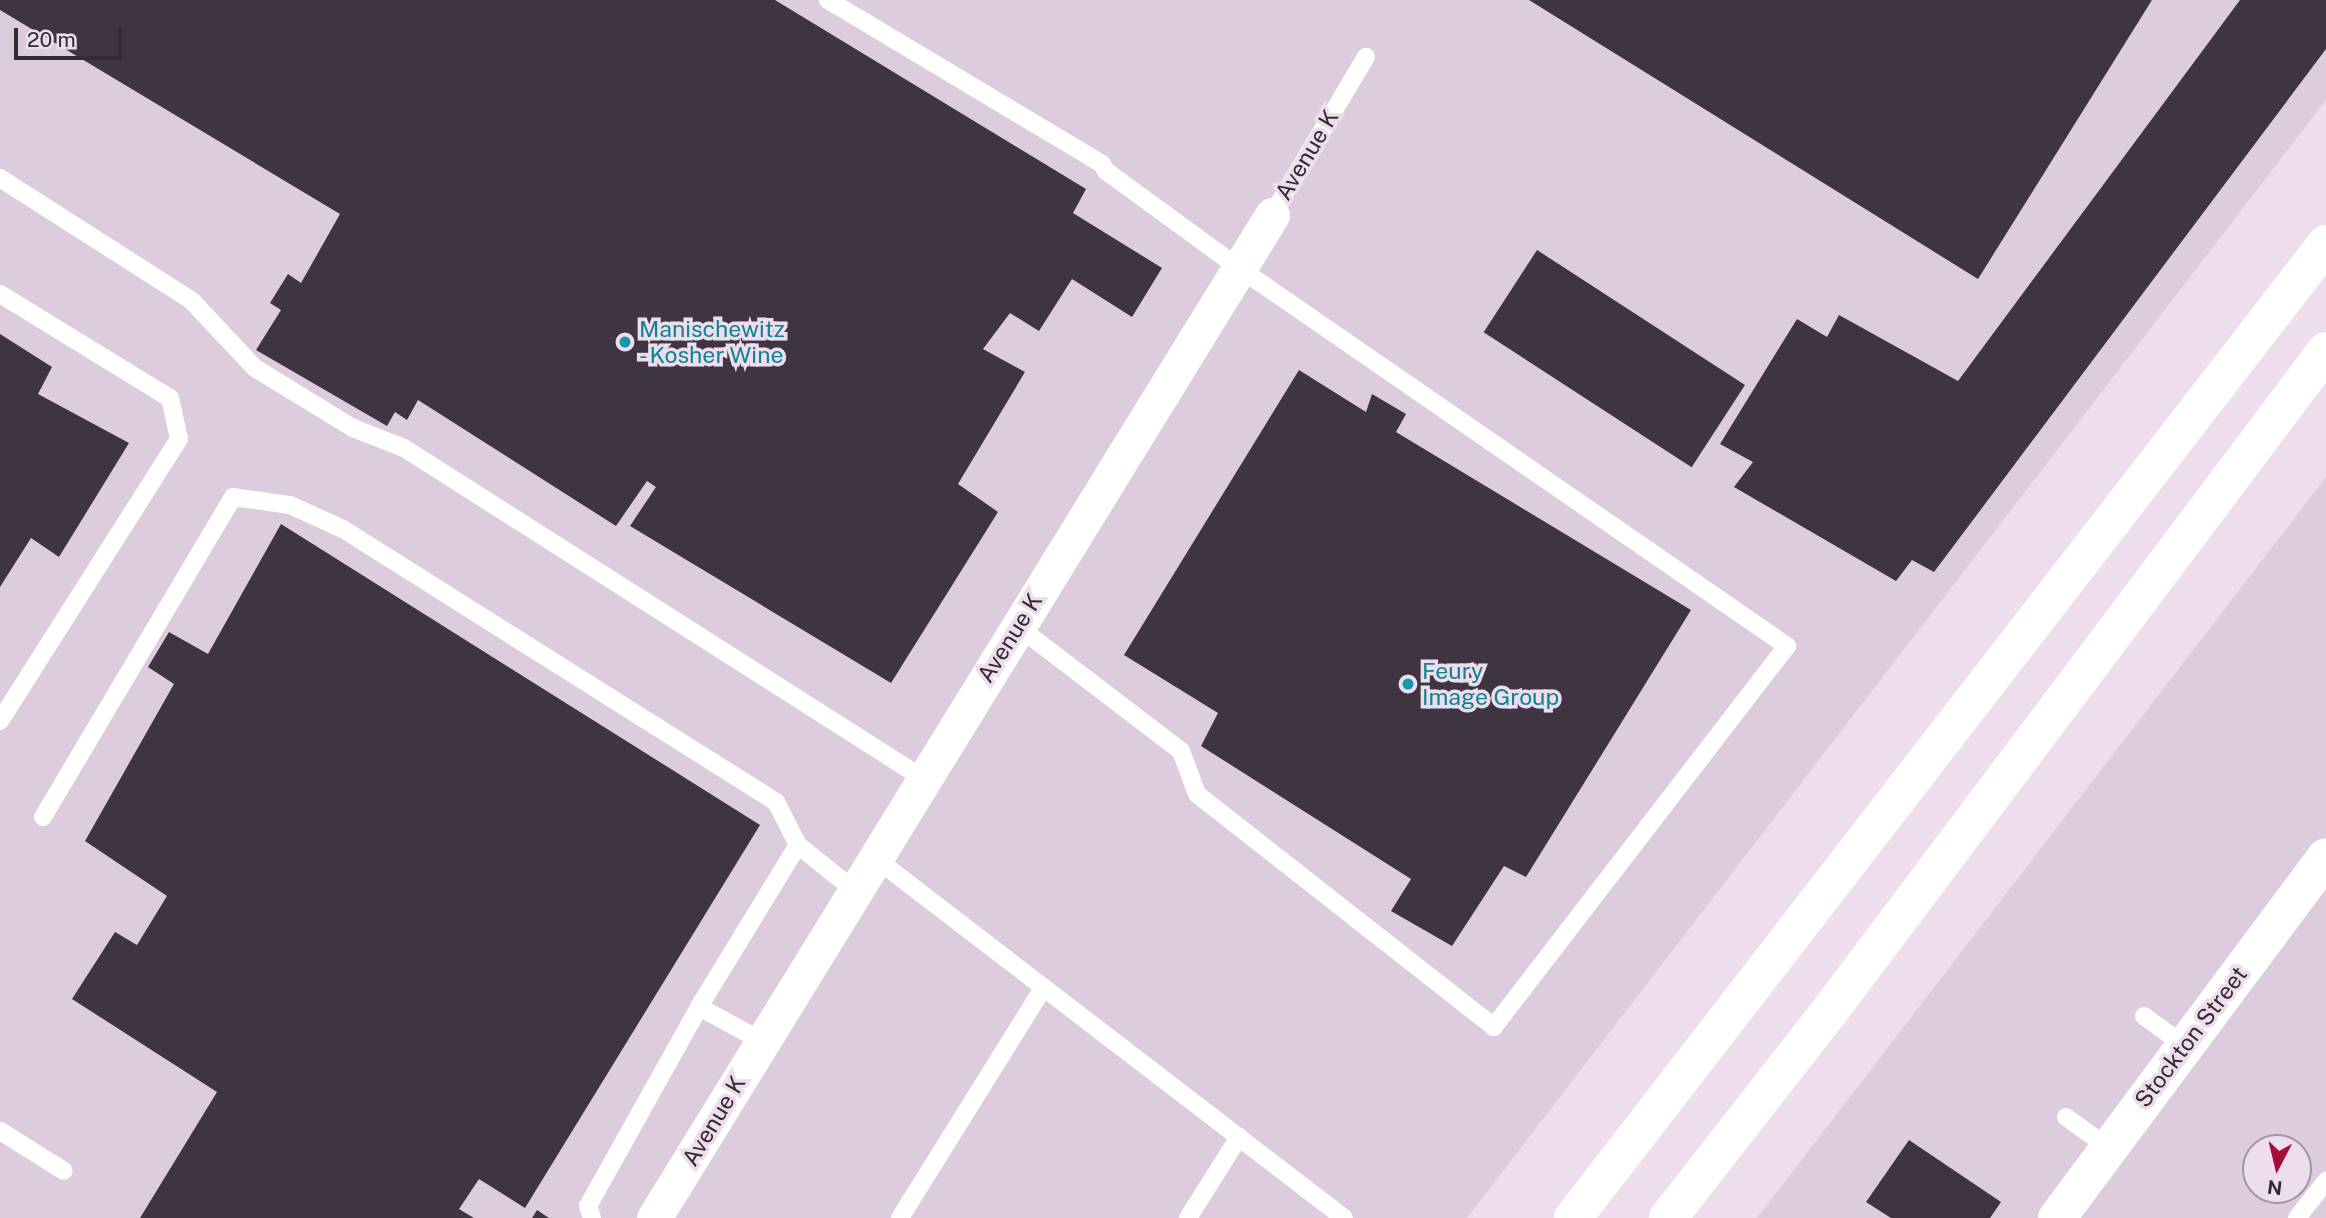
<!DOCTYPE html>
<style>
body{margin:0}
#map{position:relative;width:2326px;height:1218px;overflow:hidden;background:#eedded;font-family:"Public Sans",sans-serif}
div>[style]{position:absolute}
.industrial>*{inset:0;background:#dcd}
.building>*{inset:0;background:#3f3442;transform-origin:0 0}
.lane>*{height:18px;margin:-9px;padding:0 9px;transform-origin:9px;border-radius:9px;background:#fff}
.street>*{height:35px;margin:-17.5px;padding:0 17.5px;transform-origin:17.5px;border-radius:17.5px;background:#fff}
.secondary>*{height:38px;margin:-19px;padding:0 19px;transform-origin:19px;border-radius:19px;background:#fff}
.highway>*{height:38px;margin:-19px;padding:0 19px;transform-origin:19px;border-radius:19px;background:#fff}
.dots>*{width:19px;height:19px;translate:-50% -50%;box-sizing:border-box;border:4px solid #eedded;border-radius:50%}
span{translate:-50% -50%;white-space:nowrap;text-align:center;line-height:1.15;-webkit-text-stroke:7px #eedded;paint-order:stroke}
.street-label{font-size:23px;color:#322b31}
.culture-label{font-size:23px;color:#0d838f}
.left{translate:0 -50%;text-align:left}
.north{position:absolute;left:2242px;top:1134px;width:70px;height:70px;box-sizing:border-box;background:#eedded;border:2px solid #a396a2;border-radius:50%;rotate:187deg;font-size:19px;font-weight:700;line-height:28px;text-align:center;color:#322b31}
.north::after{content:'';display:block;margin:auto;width:24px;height:32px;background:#a60c39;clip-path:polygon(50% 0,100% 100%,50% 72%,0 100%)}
.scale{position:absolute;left:14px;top:28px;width:108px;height:32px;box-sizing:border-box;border:4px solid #322b31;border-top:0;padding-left:9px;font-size:21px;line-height:24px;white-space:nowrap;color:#322b31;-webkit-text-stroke:5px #eedded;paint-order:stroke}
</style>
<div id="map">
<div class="industrial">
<div style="clip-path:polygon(0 0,2326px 0,2326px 100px,1467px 1218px,0 1218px)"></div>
<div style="clip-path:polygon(evenodd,2326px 477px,2326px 1218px,1757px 1218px,2326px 477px,2256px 1148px,2298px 1148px,2298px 1190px,2256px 1190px,2256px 1148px)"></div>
</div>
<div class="building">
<div style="clip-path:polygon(0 0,775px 0,1086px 189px,1073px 213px,1162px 268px,1132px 317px,1072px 279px,1039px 331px,1010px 313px,983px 349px,1025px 372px,958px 484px,998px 512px,891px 683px,630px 526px,656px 487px,647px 481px,616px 526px,418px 400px,407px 420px,395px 412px,387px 426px,256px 350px,281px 310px,270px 303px,288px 274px,301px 283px,340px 214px,0 10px)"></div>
<div style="clip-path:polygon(1529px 0,2152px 0,1978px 279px)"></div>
<div style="clip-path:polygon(2240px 0,2326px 0,2326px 49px,1934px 572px,1912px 560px,1896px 581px,1734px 487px,1753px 462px,1720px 444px,1797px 319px,1827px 337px,1839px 315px,1958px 381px)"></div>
<div style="left:1537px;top:250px;width:248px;height:98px;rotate:33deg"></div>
<div style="clip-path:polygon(0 334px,52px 367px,38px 394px,129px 443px,59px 557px,31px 538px,0 587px)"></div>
<div style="clip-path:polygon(1299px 370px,1366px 412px,1372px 394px,1406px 414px,1396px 432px,1691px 610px,1526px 877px,1504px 866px,1452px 946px,1391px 911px,1411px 879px,1201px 746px,1218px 713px,1124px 655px)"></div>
<div style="clip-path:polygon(281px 524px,760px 825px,525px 1208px,479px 1179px,459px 1209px,474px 1218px,140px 1218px,217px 1092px,72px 999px,115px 932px,137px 945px,167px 896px,85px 841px,174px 684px,148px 667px,169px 632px,208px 654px)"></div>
<div style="clip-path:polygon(1909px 1140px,2001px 1202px,1990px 1218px,1891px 1218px,1866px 1202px)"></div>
<div style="clip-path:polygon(537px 1210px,549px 1218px,532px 1218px)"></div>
</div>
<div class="lane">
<div style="left:828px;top:0;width:319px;rotate:30.9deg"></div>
<div style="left:1102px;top:164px;width:8px;rotate:60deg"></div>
<div style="left:1106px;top:171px;width:165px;rotate:36.1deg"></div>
<div style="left:1239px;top:268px;width:666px;rotate:34.6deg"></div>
<div style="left:1787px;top:646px;width:481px;rotate:127.6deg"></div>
<div style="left:1494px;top:1027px;width:377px;rotate:-141.9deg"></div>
<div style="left:1197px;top:794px;width:46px;rotate:-110.4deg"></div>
<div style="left:1181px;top:751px;width:206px;rotate:-142.7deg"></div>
<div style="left:0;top:178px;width:228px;rotate:32.6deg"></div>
<div style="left:192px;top:301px;width:92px;rotate:46.8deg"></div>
<div style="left:255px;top:368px;width:115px;rotate:31.5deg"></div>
<div style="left:353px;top:428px;width:55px;rotate:21.4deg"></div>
<div style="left:404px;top:448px;width:616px;rotate:32.48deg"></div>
<div style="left:1272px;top:215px;width:184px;rotate:-59.3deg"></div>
<div style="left:0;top:294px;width:199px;rotate:31.5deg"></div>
<div style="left:170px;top:398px;width:42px;rotate:77.6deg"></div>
<div style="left:179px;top:439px;width:334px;rotate:122.4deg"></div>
<div style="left:43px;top:817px;width:372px;rotate:-59.3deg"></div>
<div style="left:233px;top:497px;width:58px;rotate:8deg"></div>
<div style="left:290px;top:505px;width:58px;rotate:24.4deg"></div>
<div style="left:343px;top:529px;width:512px;rotate:32.23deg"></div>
<div style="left:776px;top:802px;width:48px;rotate:62.9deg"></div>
<div style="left:798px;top:845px;width:73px;rotate:38.9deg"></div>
<div style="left:875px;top:858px;width:591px;rotate:37.51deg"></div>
<div style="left:699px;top:1007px;width:72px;rotate:28.4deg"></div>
<div style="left:2144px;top:1016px;width:51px;rotate:36.2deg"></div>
<div style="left:2066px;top:1117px;width:53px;rotate:35.8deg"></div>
<div style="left:0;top:1131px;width:75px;rotate:32deg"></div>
<div style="left:592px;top:1218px;width:13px;rotate:-108deg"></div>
<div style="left:588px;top:1206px;width:228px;rotate:-60.8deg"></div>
<div style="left:699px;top:1007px;width:190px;rotate:-58.6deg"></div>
<div style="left:900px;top:1218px;width:271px;rotate:-58.1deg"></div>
<div style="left:1188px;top:1218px;width:96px;rotate:-57.8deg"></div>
<div style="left:2297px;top:1218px;width:47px;rotate:-51.9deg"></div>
</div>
<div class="street">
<div style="left:654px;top:1218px;width:1178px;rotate:-58.36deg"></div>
</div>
<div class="secondary">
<div style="left:2057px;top:1218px;width:450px;rotate:-53.3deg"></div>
</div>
<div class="highway">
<div style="left:1573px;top:1218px;width:1231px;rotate:-52.29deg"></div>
<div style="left:1668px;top:1218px;width:261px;rotate:-52deg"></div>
<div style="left:1829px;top:1012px;width:827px;rotate:-53.06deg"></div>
</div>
<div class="dots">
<div style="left:625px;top:342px;background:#0f9aa8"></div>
<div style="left:1408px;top:684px;background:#0f9aa8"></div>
</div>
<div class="street-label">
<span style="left:1307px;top:155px;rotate:-59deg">Avenue K</span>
<span style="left:1010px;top:638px;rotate:-58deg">Avenue K</span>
<span style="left:2191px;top:1037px;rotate:-53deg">Stockton Street</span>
<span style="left:714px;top:1121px;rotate:-59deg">Avenue K</span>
</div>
<div class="culture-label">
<span class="left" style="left:639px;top:342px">Manischewitz<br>- Kosher Wine</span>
<span class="left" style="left:1422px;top:684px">Feury<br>Image Group</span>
</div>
<div class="north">N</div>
<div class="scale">20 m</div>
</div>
